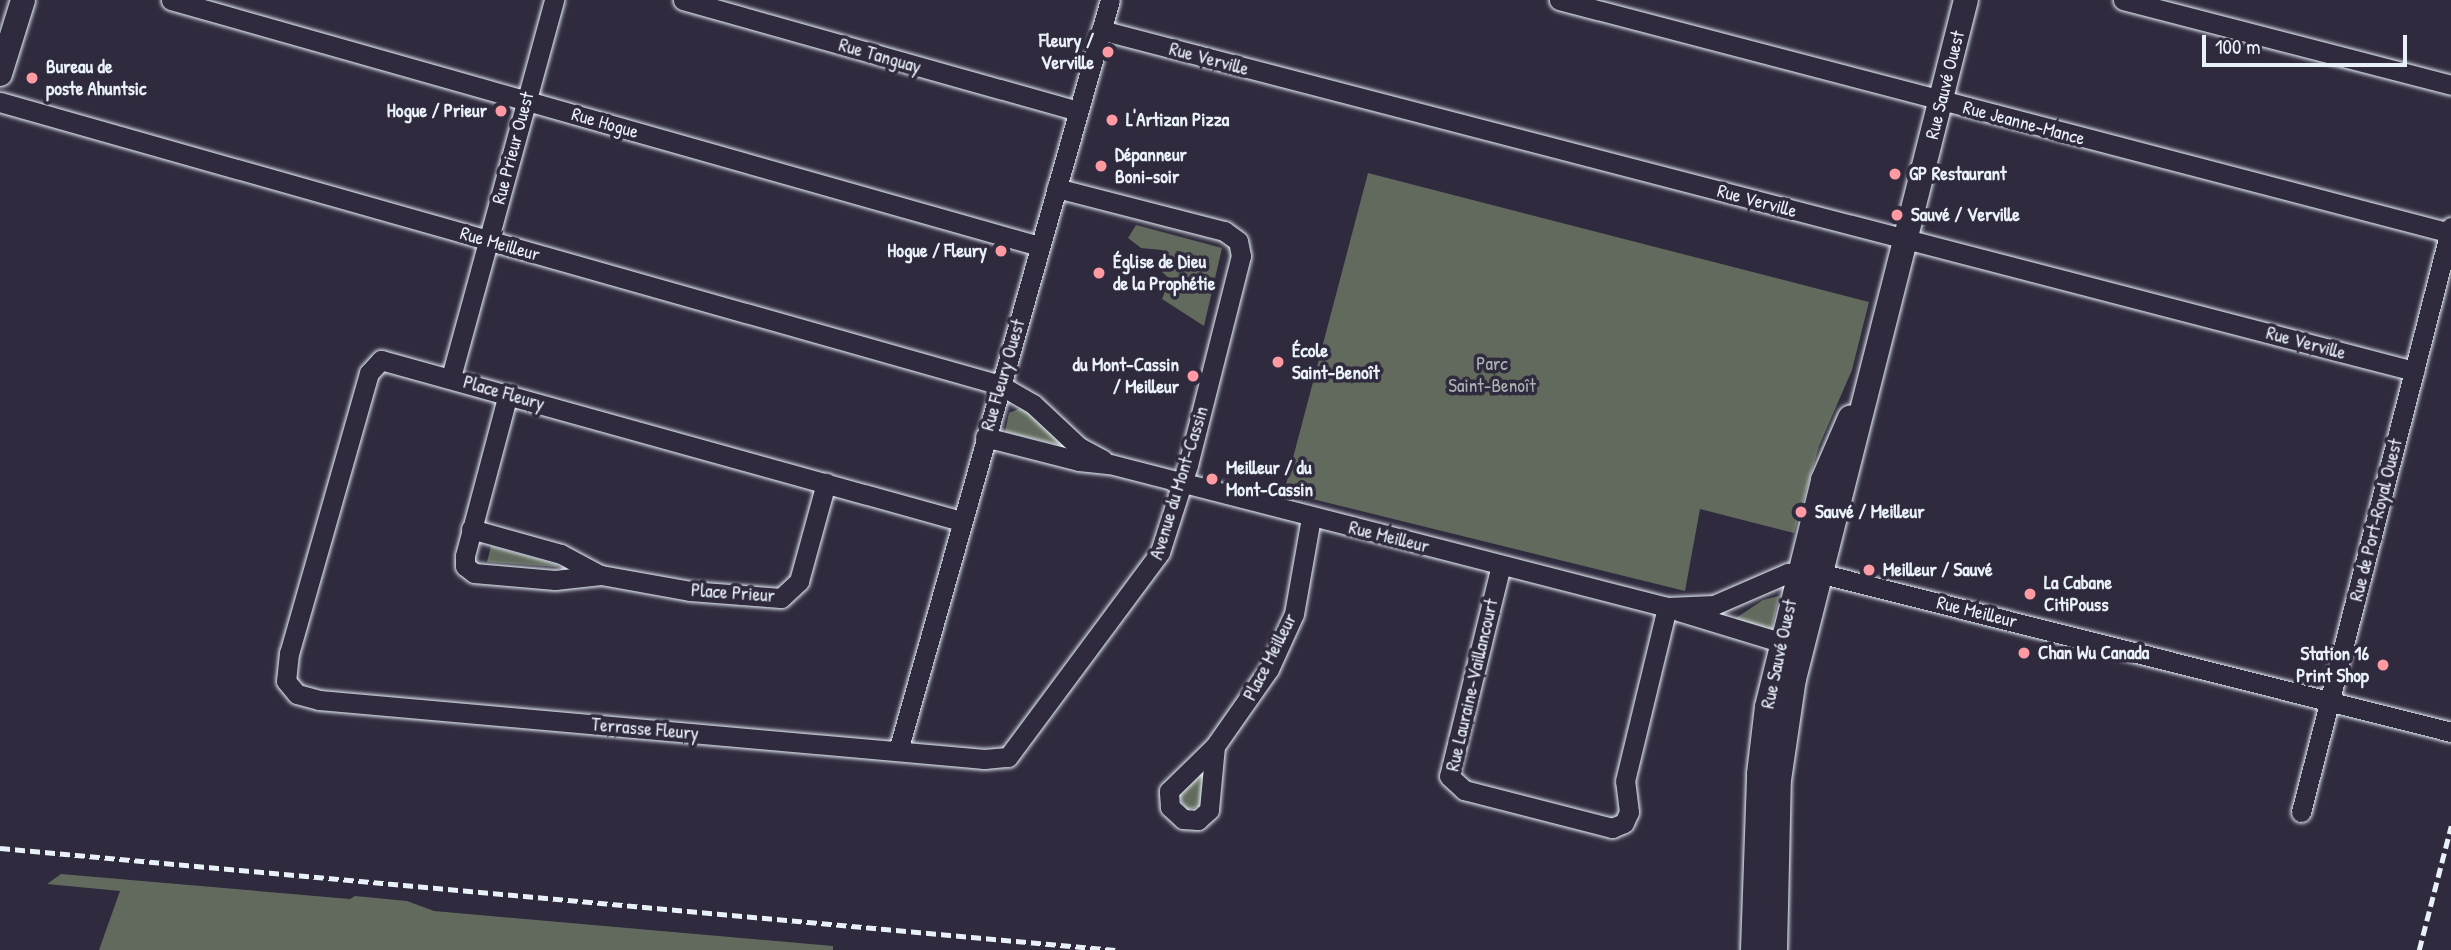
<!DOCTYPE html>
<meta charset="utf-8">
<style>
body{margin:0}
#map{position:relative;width:2451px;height:950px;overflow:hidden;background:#2f2a3d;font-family:"Patrick Hand",sans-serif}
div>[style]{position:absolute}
.green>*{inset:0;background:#616a5d}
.roads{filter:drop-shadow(0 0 2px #e8f1f8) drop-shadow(0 0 2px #e8f1f8)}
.minor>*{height:19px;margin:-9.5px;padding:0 9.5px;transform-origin:9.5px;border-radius:9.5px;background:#2f2a3d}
.major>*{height:24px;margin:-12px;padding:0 12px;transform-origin:12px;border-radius:12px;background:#2f2a3d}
.rail>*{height:4.5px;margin-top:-2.25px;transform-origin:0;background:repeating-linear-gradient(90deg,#e8f1f8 0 10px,transparent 0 15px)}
.dots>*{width:19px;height:19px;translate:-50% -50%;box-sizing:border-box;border:4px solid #2f2a3d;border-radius:50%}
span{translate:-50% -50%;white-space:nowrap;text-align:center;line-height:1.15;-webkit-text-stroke:7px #2f2a3d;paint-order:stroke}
.poi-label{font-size:19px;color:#e8f1f8;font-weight:700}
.right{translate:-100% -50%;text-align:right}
.left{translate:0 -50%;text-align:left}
.street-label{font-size:19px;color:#e8f1f8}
.park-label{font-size:19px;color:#abb4b2}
.scale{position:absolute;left:2202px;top:35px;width:205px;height:32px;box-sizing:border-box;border:4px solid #e8f1f8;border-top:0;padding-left:9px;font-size:21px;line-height:24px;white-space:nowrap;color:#e8f1f8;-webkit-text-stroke:5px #2f2a3d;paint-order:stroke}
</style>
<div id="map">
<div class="green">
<div style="clip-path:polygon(1368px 173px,1869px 302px,1852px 370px,1819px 446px,1794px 533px,1700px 509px,1685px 591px,1284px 492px)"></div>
<div style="clip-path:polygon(1136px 225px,1222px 248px,1204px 326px,1162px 299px,1170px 279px,1162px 272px,1162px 250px,1141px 248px,1128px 238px)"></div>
<div style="clip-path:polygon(1023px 407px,1064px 444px,1064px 446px,1005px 432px,1009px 413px)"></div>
<div style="clip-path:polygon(491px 546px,556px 564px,558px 567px,487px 562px)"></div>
<div style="clip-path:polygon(1779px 596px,1772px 629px,1730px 622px,1763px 600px)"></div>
<div style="clip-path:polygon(1198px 774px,1204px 775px,1201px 806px,1186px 810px,1178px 794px)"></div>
<div style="clip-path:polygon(61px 874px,350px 899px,355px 896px,407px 901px,434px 911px,833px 946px,833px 950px,99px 950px,120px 891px,47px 884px)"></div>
</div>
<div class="roads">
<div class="minor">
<div style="left:171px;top:0;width:902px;rotate:15.82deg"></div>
<div style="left:683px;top:0;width:409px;rotate:15.7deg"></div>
<div style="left:1559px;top:0;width:921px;rotate:14.65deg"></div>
<div style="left:2123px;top:0;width:339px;rotate:14.5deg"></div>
<div style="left:1101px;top:30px;width:1357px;rotate:14.56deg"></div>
<div style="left:0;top:102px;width:1039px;rotate:15.8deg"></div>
<div style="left:1000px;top:385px;width:38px;rotate:30deg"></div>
<div style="left:1033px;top:404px;width:63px;rotate:43.1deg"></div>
<div style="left:1079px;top:447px;width:27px;rotate:28deg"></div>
<div style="left:451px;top:377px;width:391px;rotate:-74.7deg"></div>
<div style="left:508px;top:394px;width:168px;rotate:104.9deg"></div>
<div style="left:465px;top:556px;width:10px;rotate:90deg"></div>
<div style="left:465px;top:566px;width:11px;rotate:38deg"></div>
<div style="left:474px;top:573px;width:81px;rotate:4.9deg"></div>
<div style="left:555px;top:580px;width:46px;rotate:-6.2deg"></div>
<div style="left:601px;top:575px;width:90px;rotate:10.2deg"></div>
<div style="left:690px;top:591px;width:91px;rotate:4.4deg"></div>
<div style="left:781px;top:598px;width:25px;rotate:-43deg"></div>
<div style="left:799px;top:581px;width:102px;rotate:-74.6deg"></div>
<div style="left:985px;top:437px;width:97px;rotate:14.3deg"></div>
<div style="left:1079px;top:461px;width:31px;rotate:6deg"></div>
<div style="left:1110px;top:464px;width:575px;rotate:14.4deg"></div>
<div style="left:1667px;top:607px;width:47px;rotate:-2.4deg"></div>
<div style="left:1714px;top:605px;width:81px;rotate:-23.4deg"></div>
<div style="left:1788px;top:573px;width:35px;rotate:2deg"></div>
<div style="left:1823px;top:574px;width:648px;rotate:14.12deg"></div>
<div style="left:961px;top:521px;width:602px;rotate:-164.49deg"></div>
<div style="left:381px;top:360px;width:18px;rotate:133deg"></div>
<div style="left:369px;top:373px;width:291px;rotate:105.9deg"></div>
<div style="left:289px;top:653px;width:28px;rotate:96deg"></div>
<div style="left:286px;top:681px;width:17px;rotate:50deg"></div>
<div style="left:297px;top:694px;width:23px;rotate:15deg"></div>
<div style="left:319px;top:700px;width:668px;rotate:5.07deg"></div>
<div style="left:984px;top:759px;width:24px;rotate:-5deg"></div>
<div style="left:1008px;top:757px;width:255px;rotate:-53.4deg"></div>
<div style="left:1160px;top:552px;width:91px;rotate:-72.2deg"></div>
<div style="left:1188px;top:465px;width:216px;rotate:-75.8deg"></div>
<div style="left:1241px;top:256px;width:15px;rotate:-101deg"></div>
<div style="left:1238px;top:241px;width:17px;rotate:-144deg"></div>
<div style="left:1224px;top:231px;width:173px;rotate:-165.6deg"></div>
<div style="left:471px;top:529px;width:93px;rotate:15.5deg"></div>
<div style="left:561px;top:554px;width:44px;rotate:28.3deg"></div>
<div style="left:1501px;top:565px;width:217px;rotate:103.8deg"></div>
<div style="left:1449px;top:776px;width:21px;rotate:43deg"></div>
<div style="left:1464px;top:790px;width:153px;rotate:14.4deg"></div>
<div style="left:1612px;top:828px;width:13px;rotate:-23deg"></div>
<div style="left:1624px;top:823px;width:12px;rotate:-66deg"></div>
<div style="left:1629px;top:812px;width:31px;rotate:-97deg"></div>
<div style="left:1625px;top:781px;width:179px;rotate:-76.4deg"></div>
<div style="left:1678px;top:611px;width:107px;rotate:16.9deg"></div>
<div style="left:1215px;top:746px;width:64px;rotate:95.4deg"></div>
<div style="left:1209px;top:810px;width:15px;rotate:138deg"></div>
<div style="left:1198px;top:820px;width:15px;rotate:-176deg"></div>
<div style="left:1183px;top:819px;width:18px;rotate:-137deg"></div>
<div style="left:1170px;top:807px;width:16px;rotate:-94deg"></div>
<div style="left:1169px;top:791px;width:64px;rotate:-44.4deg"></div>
<div style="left:1215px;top:746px;width:94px;rotate:-55deg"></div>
<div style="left:1269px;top:669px;width:60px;rotate:-65.6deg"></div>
<div style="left:1294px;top:614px;width:97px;rotate:-80deg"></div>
<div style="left:898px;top:751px;width:780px;rotate:-74.24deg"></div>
<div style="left:2301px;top:812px;width:604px;rotate:-75.62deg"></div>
</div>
<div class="major">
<div style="left:0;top:74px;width:77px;rotate:-72.7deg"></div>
<div style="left:1753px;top:950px;width:176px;rotate:-88deg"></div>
<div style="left:1759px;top:774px;width:67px;rotate:-83.2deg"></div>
<div style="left:1767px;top:707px;width:234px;rotate:-76.1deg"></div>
<div style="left:1823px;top:480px;width:68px;rotate:-66.5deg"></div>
<div style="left:1775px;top:950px;width:170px;rotate:-88.7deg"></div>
<div style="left:1779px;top:780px;width:102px;rotate:-81.6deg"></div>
<div style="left:1794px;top:679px;width:700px;rotate:-75.79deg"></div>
</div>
</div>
<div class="rail">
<div style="left:0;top:848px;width:1120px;rotate:5.23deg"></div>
<div style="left:2419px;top:950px;width:128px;rotate:-75.5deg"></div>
</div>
<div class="dots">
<div style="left:1108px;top:52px;background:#ff9aa2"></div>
<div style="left:32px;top:78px;background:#ff9aa2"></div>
<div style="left:501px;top:111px;background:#ff9aa2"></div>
<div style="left:1112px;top:120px;background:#ff9aa2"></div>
<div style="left:1101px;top:166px;background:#ff9aa2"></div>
<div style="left:1895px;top:174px;background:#ff9aa2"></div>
<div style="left:1897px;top:215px;background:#ff9aa2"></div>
<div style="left:1001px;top:251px;background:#ff9aa2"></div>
<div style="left:1099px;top:273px;background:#ff9aa2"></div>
<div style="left:1278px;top:362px;background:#ff9aa2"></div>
<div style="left:1193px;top:376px;background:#ff9aa2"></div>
<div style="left:1212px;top:479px;background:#ff9aa2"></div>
<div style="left:1801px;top:512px;background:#ff9aa2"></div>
<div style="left:1869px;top:570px;background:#ff9aa2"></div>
<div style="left:2030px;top:594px;background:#ff9aa2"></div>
<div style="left:2024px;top:653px;background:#ff9aa2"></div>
<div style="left:2383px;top:665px;background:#ff9aa2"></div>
</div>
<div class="poi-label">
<span class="right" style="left:1094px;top:52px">Fleury /<br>Verville</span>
<span class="left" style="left:46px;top:78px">Bureau de<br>poste Ahuntsic</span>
<span class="right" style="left:487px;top:111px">Hogue / Prieur</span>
<span class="left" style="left:1126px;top:120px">L'Artizan Pizza</span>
<span class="left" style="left:1115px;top:166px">Dépanneur<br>Boni-soir</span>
<span class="left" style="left:1909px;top:174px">GP Restaurant</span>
<span class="left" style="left:1911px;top:215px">Sauvé / Verville</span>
<span class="right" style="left:987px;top:251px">Hogue / Fleury</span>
<span class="left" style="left:1113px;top:273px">Église de Dieu<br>de la Prophétie</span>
<span class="left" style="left:1292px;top:362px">École<br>Saint-Benoît</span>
<span class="right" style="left:1179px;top:376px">du Mont-Cassin<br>/ Meilleur</span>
<span class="left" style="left:1226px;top:479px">Meilleur / du<br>Mont-Cassin</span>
<span class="left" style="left:1815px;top:512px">Sauvé / Meilleur</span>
<span class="left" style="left:1883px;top:570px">Meilleur / Sauvé</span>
<span class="left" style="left:2044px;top:594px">La Cabane<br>CitiPouss</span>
<span class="left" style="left:2038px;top:653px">Chan Wu Canada</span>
<span class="right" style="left:2369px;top:665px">Station 16<br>Print Shop</span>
</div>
<div class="street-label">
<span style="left:880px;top:56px;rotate:16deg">Rue Tanguay</span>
<span style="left:1209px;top:59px;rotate:15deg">Rue Verville</span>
<span style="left:1945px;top:85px;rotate:-76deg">Rue Sauvé Ouest</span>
<span style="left:605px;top:123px;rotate:16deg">Rue Hogue</span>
<span style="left:2024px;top:123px;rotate:15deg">Rue Jeanne-Mance</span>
<span style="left:513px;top:148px;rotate:-75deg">Rue Prieur Ouest</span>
<span style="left:1757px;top:201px;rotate:15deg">Rue Verville</span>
<span style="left:500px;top:244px;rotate:16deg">Rue Meilleur</span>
<span style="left:2306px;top:343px;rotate:15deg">Rue Verville</span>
<span style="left:1003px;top:375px;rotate:-74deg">Rue Fleury Ouest</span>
<span style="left:504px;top:393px;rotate:16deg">Place Fleury</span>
<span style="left:1179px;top:483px;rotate:-73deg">Avenue du Mont-Cassin</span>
<span style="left:2376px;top:520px;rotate:-76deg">Rue de Port-Royal Ouest</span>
<span style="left:1389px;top:537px;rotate:14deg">Rue Meilleur</span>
<span style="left:733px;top:593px;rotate:4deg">Place Prieur</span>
<span style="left:1977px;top:612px;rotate:14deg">Rue Meilleur</span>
<span style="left:1779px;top:654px;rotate:-78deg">Rue Sauvé Ouest</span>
<span style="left:1270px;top:657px;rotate:-63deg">Place Meilleur</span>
<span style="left:1472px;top:685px;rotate:-77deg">Rue Lauraine-Vaillancourt</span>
<span style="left:645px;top:729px;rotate:5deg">Terrasse Fleury</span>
</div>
<div class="park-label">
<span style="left:1492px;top:375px">Parc<br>Saint-Benoît</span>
</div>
<div class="scale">100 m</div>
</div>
